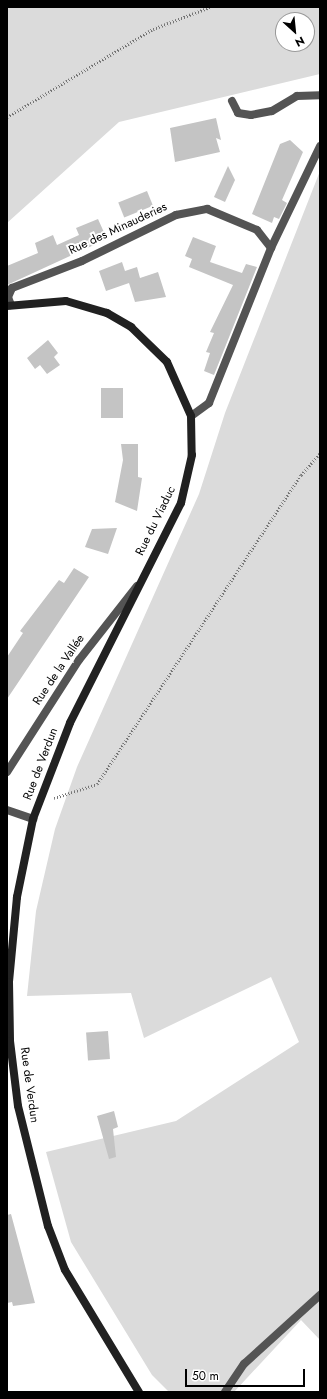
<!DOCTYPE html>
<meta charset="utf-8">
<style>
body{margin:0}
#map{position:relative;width:327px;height:1399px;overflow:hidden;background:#fff;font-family:Jost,sans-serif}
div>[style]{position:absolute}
.green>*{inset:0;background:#dbdbdb}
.building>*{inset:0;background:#c4c4c4;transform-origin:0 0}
.path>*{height:2.5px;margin-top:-1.25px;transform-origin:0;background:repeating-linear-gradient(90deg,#767676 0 1px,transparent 0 3px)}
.minor>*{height:8px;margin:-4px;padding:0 4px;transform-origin:4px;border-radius:4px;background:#545454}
.tertiary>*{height:8px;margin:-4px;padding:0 4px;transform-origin:4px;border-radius:4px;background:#545454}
.secondary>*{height:8px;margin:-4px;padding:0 4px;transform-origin:4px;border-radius:4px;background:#212121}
span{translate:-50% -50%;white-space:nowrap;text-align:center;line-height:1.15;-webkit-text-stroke:4px #fff;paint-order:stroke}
.street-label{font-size:12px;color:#000}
.frame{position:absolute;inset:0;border:8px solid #000;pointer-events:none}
.north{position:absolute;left:275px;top:12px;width:40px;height:40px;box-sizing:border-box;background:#fff;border:1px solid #999;border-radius:50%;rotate:153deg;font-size:11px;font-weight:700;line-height:16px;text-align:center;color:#000}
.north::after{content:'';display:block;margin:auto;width:14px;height:18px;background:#000;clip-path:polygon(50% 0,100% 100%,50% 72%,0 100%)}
.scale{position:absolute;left:185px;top:1369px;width:120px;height:18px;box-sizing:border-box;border:2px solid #000;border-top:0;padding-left:5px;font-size:12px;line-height:14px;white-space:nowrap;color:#000;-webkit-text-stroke:3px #fff;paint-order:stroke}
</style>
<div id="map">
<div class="green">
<div style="clip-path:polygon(evenodd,7px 7px,320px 7px,320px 74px,119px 122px,7px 223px,7px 7px,283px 20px,307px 20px,307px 44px,283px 44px,283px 20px)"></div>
<div style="clip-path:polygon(320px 171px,320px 1340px,301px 1320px,234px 1392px,169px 1392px,152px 1375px,71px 1242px,46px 1152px,176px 1121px,299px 1042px,271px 977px,144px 1038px,131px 993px,27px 996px,36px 911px,55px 829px,77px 767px,199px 494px,225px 413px)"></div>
</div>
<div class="building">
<div style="clip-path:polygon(216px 118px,221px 140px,216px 138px,220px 152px,175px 162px,170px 128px)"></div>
<div style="clip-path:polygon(290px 140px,303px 152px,282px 200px,287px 203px,279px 219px,274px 217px,272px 223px,252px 214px,280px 144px)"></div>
<div style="clip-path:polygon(228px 166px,235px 180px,225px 202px,214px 197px)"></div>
<div style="left:147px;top:191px;width:16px;height:31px;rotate:68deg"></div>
<div style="clip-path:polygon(98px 219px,107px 239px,7px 285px,7px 266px,38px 253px,35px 243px,53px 235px,57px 245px,79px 235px,76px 228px)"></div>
<div style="clip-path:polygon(193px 237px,216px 246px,210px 262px,242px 273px,246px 264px,257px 267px,214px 375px,204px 371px,210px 353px,206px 352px,214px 333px,210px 332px,233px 285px,189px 267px,192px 259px,185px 256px)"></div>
<div style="clip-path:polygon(122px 262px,125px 271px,137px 267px,140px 278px,158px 272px,166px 297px,135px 302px,129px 283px,106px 291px,99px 271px)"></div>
<div style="clip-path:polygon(48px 340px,58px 353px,54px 357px,60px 365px,47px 374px,40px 365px,35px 369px,27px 358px)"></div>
<div style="left:101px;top:388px;width:22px;height:30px"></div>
<div style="clip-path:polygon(121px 444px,138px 444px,138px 477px,142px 478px,137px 511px,115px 502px,123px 460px)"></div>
<div style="clip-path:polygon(117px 528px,108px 554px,85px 547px,92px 529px)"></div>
<div style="clip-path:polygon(74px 568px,89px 577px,7px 699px,7px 657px,23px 633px,20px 631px,59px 580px,64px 583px)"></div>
<div style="left:108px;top:1031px;width:28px;height:22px;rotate:86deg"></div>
<div style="clip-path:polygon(114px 1111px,118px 1127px,113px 1129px,116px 1157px,109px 1159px,97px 1116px)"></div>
<div style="clip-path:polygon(11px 1214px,35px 1303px,13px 1306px,12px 1302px,7px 1303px,7px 1215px)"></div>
</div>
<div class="path">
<div style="left:7px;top:117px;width:170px;rotate:-31.1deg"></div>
<div style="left:153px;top:29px;width:61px;rotate:-21.1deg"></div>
<div style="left:54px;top:798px;width:45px;rotate:-18deg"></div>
<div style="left:97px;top:784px;width:370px;rotate:-56.6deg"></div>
<div style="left:301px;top:475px;width:29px;rotate:-49deg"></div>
</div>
<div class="minor">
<div style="left:232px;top:101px;width:13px;rotate:63deg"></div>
<div style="left:238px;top:113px;width:13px;rotate:9deg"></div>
<div style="left:251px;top:115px;width:21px;rotate:-11deg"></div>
<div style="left:272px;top:111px;width:29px;rotate:-31deg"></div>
<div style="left:297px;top:96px;width:23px;rotate:-2deg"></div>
<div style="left:271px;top:248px;width:113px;rotate:-64.3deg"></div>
<div style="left:11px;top:305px;width:9px;rotate:-111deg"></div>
<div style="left:8px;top:297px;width:10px;rotate:-66deg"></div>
<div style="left:12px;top:288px;width:75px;rotate:-21.1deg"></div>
<div style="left:82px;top:261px;width:105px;rotate:-26.1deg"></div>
<div style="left:176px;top:215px;width:32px;rotate:-11deg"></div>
<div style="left:207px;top:209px;width:54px;rotate:22.8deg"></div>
<div style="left:257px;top:230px;width:23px;rotate:52deg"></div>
<div style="left:271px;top:248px;width:167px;rotate:111.8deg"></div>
<div style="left:209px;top:403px;width:22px;rotate:144deg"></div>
<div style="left:225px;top:1392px;width:34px;rotate:-56deg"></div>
<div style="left:244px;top:1364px;width:103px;rotate:-42.2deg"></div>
</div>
<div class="tertiary">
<div style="left:7px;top:772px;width:133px;rotate:-57.3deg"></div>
<div style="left:79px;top:660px;width:94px;rotate:-51.9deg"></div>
<div style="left:7px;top:810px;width:28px;rotate:19deg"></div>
</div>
<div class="secondary">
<div style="left:7px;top:306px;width:59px;rotate:-4.8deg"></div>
<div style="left:66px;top:301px;width:43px;rotate:16.3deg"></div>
<div style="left:107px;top:313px;width:28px;rotate:30deg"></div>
<div style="left:131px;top:327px;width:50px;rotate:44.2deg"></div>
<div style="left:167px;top:362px;width:59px;rotate:66deg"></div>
<div style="left:191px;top:416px;width:39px;rotate:89deg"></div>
<div style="left:192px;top:455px;width:49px;rotate:102.9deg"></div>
<div style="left:181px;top:503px;width:246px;rotate:116.8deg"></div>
<div style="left:70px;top:723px;width:103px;rotate:111.1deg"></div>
<div style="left:33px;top:819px;width:80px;rotate:101.6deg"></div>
<div style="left:17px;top:897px;width:85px;rotate:95.4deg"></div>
<div style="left:9px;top:982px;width:59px;rotate:89deg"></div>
<div style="left:10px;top:1041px;width:65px;rotate:83deg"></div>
<div style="left:18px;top:1106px;width:124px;rotate:76deg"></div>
<div style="left:48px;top:1226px;width:47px;rotate:68.9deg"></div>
<div style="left:65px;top:1270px;width:143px;rotate:58.8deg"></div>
</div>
<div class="street-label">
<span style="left:118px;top:229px;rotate:-25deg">Rue des Minauderies</span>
<span style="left:156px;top:521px;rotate:-64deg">Rue du Viaduc</span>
<span style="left:59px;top:670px;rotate:-56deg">Rue de la Vallée</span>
<span style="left:41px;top:764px;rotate:-69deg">Rue de Verdun</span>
<span style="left:29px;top:1085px;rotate:82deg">Rue de Verdun</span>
</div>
<div class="frame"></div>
<div class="north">N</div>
<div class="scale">50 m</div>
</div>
